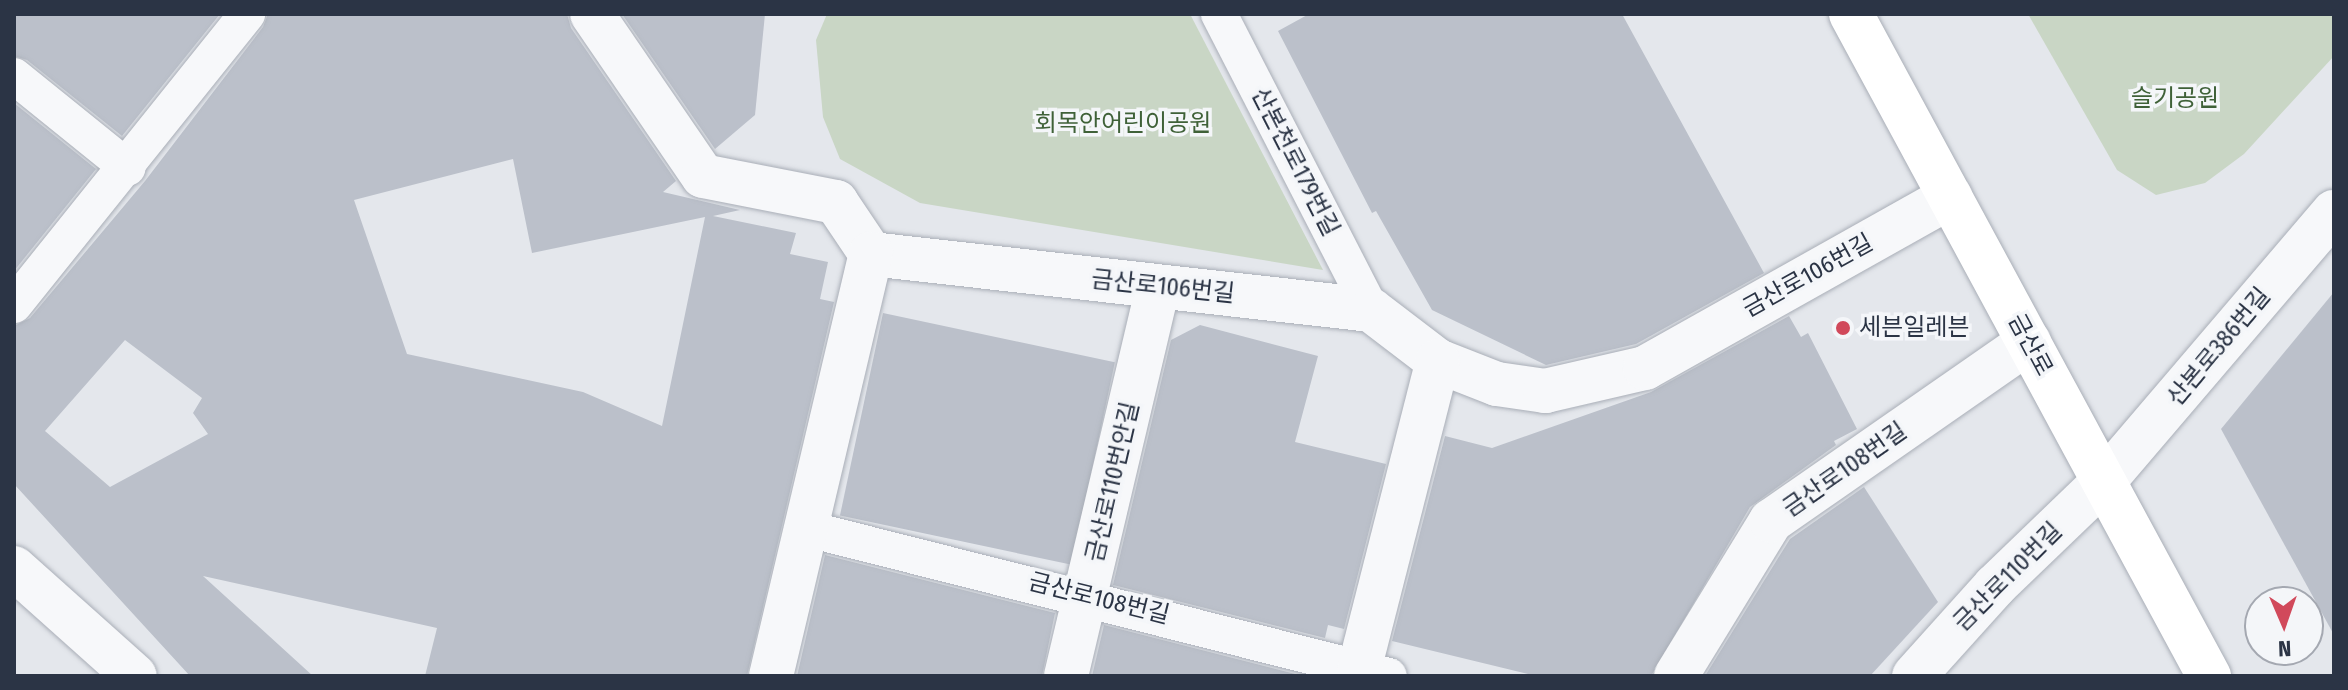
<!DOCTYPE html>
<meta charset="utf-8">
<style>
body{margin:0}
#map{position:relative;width:2348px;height:690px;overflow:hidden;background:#e4e7ec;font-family:"Fira Sans Condensed","Noto Sans KR",sans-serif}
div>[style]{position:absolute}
.green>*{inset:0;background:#c9d6c5}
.building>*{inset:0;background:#bbc0ca;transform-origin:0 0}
.roads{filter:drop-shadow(0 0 2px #a9aeb7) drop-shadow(0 0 2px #a9aeb7)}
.lane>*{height:36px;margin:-18px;padding:0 18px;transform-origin:18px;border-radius:18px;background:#f7f8fa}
.street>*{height:44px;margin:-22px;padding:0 22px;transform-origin:22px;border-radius:22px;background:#f7f8fa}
.secondary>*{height:44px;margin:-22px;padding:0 22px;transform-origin:22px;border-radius:22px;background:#fff}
.dots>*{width:22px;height:22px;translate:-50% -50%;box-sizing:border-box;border:4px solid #f4f6f9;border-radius:50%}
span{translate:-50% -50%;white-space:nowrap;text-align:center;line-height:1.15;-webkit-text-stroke:7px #f4f6f9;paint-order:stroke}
.park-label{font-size:24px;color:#3f6138}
.street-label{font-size:24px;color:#2b3445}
.poi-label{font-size:24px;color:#2b3445}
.left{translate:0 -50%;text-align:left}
.frame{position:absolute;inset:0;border:16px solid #2b3445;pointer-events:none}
.north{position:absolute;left:2244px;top:586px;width:80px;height:80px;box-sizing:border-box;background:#f4f6f9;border:2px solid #a4a8b1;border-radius:50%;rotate:178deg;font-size:22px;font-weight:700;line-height:32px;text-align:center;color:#2b3445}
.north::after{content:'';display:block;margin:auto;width:28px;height:36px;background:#d1495b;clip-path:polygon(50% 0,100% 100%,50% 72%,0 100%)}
</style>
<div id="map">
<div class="green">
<div style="clip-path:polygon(827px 14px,1190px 14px,1323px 270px,920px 203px,840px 159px,823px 117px,816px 40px)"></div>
<div style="clip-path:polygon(2028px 14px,2334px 14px,2334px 56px,2244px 154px,2205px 183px,2156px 195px,2117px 170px)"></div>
</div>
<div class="building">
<div style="clip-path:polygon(14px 14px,220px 14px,122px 136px,27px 60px,14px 56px)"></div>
<div style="clip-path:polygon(evenodd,268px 14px,567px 14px,571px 28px,676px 181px,663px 192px,740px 210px,713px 216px,796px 233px,790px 254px,828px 262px,820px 299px,834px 302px,747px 676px,425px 676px,437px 628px,203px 576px,313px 676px,190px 676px,14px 484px,14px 326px,30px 318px,145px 181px,263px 27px,268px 14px,513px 159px,532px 253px,705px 217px,662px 426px,583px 392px,407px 354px,354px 200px,513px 159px,268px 14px,125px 340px,202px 398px,193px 413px,208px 434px,110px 487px,45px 431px,125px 340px)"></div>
<div style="clip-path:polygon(622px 14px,765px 14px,755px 115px,715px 149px)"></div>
<div style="clip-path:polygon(1309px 14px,1622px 14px,1764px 273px,1636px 344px,1546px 365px,1432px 310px,1376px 211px,1372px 213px,1278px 31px)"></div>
<div style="clip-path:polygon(14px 103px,96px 169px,14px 271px)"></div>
<div style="clip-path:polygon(2334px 292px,2334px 635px,2221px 429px)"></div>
<div style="left:883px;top:313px;width:237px;height:207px;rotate:12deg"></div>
<div style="clip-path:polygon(1789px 316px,1801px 337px,1808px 333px,1857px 429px,1834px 441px,1836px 445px,1750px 507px,1651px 676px,1536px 676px,1392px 641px,1445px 436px,1492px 448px,1651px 392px)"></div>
<div style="clip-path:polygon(1200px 325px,1318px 356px,1295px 442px,1386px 464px,1344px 629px,1328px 625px,1325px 638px,1113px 585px,1171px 340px)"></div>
<div style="clip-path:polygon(1864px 487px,1938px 602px,1870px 676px,1705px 676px,1790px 539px)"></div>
<div style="clip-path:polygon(825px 555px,1055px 613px,1042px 676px,797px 676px)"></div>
<div style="clip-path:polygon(1104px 625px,1303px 676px,1092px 676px)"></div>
</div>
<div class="roads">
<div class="lane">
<div style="left:1219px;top:14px;width:333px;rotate:62.8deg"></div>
<div style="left:14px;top:76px;width:146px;rotate:38.9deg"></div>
<div style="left:14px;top:305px;width:373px;rotate:-51.3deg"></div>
<div style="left:808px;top:529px;width:599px;rotate:14.2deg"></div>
</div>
<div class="street">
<div style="left:592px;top:14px;width:196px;rotate:55.6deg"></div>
<div style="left:703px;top:176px;width:136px;rotate:11.1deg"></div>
<div style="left:836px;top:202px;width:63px;rotate:56.1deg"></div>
<div style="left:871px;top:254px;width:503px;rotate:6.39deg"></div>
<div style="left:1371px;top:310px;width:84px;rotate:37.3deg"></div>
<div style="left:1438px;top:361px;width:63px;rotate:21.3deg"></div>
<div style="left:1497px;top:384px;width:49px;rotate:8.3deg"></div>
<div style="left:1545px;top:391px;width:103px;rotate:-13deg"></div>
<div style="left:1645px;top:368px;width:350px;rotate:-29.3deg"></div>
<div style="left:14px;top:568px;width:162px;rotate:41.8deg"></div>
<div style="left:1360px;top:666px;width:315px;rotate:-75.7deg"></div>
<div style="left:771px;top:676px;width:434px;rotate:-76.7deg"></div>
<div style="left:1066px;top:676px;width:400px;rotate:-76.7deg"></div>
<div style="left:1676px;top:676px;width:182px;rotate:-58.5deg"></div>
<div style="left:1771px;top:521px;width:314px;rotate:-34.8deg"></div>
<div style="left:1914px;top:676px;width:121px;rotate:-48deg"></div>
<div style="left:1995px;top:586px;width:151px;rotate:-43.9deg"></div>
<div style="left:2104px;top:481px;width:354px;rotate:-49.5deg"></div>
</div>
<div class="secondary">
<div style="left:1851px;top:14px;width:753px;rotate:61.6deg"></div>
</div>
</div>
<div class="dots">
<div style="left:1843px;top:328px;background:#d1495b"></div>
</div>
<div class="park-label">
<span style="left:2175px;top:99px">슬기공원</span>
<span style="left:1123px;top:124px">회목안어린이공원</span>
</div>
<div class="street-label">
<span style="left:1295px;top:162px;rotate:63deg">산본천로179번길</span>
<span style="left:1808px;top:276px;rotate:-29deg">금산로106번길</span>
<span style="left:1163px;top:287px;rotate:6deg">금산로106번길</span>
<span style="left:2030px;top:345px;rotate:62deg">금산로</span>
<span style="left:2219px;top:347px;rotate:-50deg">산본로386번길</span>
<span style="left:1845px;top:470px;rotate:-35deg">금산로108번길</span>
<span style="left:1113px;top:482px;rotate:-77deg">금산로110번안길</span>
<span style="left:2008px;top:577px;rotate:-45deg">금산로110번길</span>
<span style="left:1099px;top:599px;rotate:14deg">금산로108번길</span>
</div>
<div class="poi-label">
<span class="left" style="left:1859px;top:328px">세븐일레븐</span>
</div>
<div class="frame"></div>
<div class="north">N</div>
</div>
